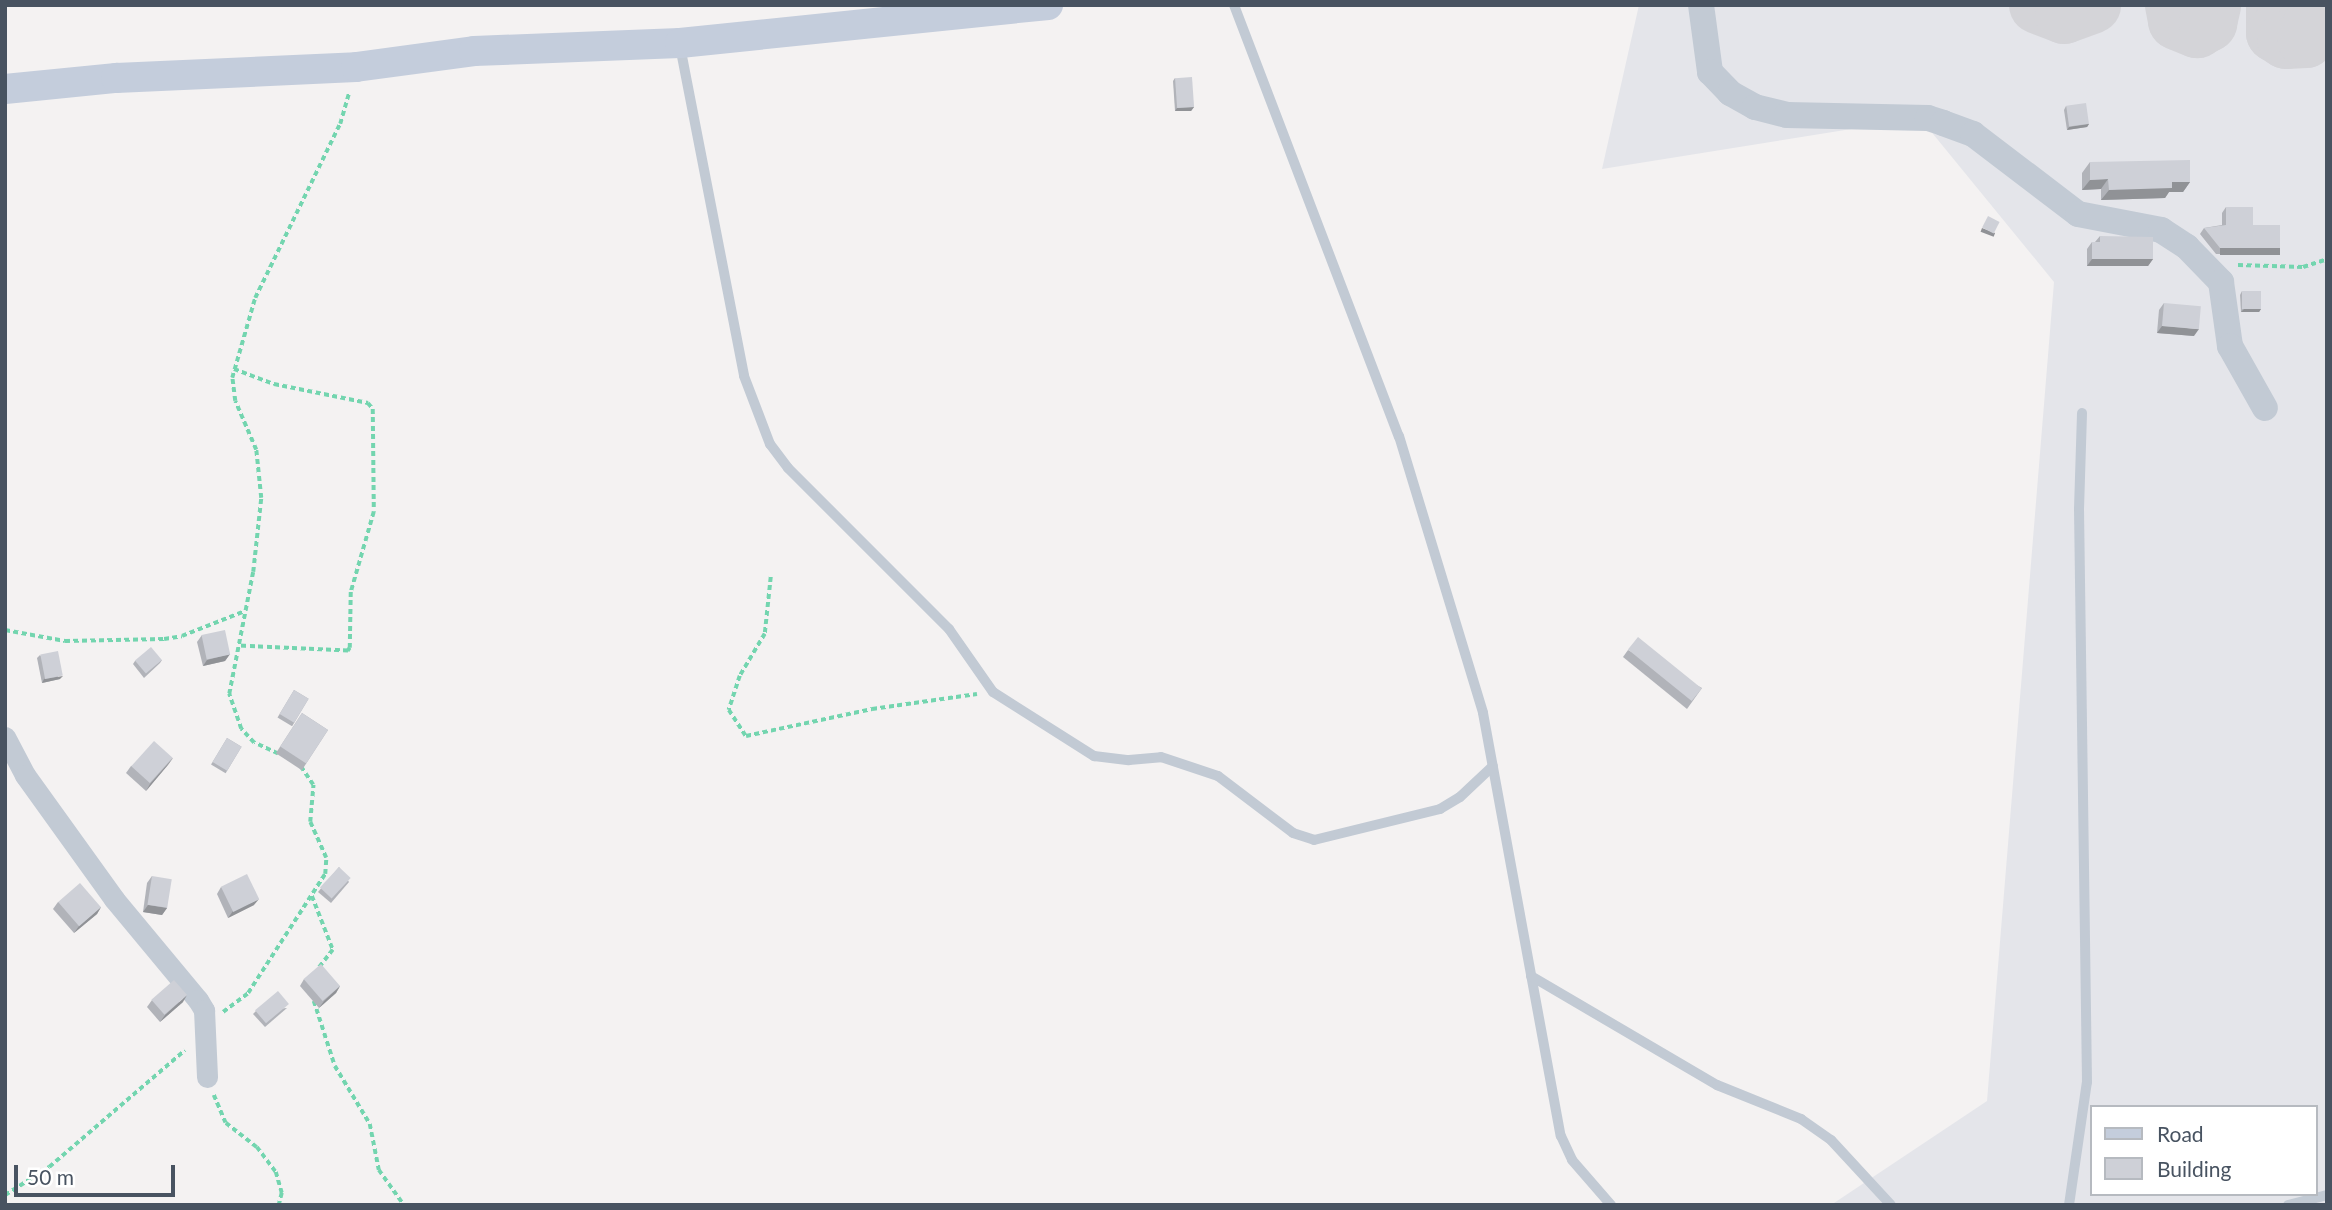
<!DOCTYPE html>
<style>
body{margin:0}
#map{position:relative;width:2332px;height:1210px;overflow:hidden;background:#f4f2f2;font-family:Lato,sans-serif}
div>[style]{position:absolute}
.airport>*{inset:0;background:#e4e5ea}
.taxiway>*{height:58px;margin:-29px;padding:0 29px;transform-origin:29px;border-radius:29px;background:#d4d4d8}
.path>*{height:3.5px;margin-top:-1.75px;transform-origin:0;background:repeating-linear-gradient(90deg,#73d5af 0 5px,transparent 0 8.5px)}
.service>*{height:10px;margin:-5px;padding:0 5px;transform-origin:5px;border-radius:5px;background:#c2cad4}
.minor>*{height:21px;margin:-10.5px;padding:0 10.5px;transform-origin:10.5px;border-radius:10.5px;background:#c2cad4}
.tertiary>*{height:26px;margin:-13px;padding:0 13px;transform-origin:13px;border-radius:13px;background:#c2cad4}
.secondary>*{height:30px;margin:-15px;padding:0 15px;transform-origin:15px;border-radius:15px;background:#c4cddc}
.wall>*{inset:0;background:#b1b3b9;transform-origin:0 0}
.shaded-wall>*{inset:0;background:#909296;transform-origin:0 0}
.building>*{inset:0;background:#ced0d7;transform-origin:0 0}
span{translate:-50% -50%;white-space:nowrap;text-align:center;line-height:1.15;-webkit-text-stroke:5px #fff;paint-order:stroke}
.frame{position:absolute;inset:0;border:7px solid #485361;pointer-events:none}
.legend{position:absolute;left:2090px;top:1105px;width:228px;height:91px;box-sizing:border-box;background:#fff;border:2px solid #b6bac0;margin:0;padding:9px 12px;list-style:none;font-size:21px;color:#485361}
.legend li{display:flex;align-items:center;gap:14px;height:35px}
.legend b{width:35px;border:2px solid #b6bac0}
.scale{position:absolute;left:14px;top:1165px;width:161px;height:32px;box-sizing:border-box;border:4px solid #485361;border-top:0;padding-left:9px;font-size:21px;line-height:24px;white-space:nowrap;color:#485361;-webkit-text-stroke:5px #fff;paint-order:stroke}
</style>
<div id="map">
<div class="airport">
<div style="clip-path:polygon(evenodd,1639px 5px,2327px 5px,2327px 1205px,1831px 1205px,1987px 1101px,2054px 282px,1920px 118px,1602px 169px,1639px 5px,2092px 1107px,2316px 1107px,2316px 1194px,2092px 1194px,2092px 1107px)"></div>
</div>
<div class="taxiway">
<div style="left:2038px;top:5px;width:28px;rotate:21deg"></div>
<div style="left:2064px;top:15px;width:30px;rotate:-20deg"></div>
<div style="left:2174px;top:5px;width:16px;rotate:79deg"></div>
<div style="left:2177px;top:21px;width:22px;rotate:22deg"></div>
<div style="left:2197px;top:29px;width:13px;rotate:-29deg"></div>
<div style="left:2208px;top:23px;width:18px;rotate:-77deg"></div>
<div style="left:2275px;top:5px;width:28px;rotate:90deg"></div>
<div style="left:2275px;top:33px;width:13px;rotate:32deg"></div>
<div style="left:2286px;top:40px;width:20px;rotate:-3deg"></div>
<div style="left:2306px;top:39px;width:21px;rotate:-67deg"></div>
</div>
<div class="path">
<div style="left:2238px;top:265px;width:65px;rotate:1.8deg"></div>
<div style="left:2303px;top:267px;width:25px;rotate:-18deg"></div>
<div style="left:234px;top:369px;width:43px;rotate:20.6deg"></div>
<div style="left:274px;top:384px;width:96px;rotate:11.4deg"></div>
<div style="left:368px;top:403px;width:8px;rotate:50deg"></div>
<div style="left:373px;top:409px;width:103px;rotate:89.4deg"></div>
<div style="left:374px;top:512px;width:83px;rotate:106deg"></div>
<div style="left:351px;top:592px;width:56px;rotate:91deg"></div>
<div style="left:350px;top:648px;width:4px;rotate:124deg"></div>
<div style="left:348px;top:651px;width:110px;rotate:-177.4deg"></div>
<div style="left:771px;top:577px;width:57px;rotate:96deg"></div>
<div style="left:765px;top:634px;width:49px;rotate:120.8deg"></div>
<div style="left:740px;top:676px;width:36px;rotate:108deg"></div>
<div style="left:729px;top:710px;width:31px;rotate:57deg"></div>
<div style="left:746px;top:736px;width:129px;rotate:-12.1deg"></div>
<div style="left:872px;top:709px;width:106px;rotate:-8.1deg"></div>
<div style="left:5px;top:630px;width:61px;rotate:10.4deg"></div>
<div style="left:65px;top:641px;width:99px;rotate:-1.2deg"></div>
<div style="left:164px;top:639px;width:18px;rotate:-9deg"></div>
<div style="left:182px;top:636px;width:68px;rotate:-21.6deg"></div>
<div style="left:278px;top:754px;width:26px;rotate:-155deg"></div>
<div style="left:254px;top:743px;width:19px;rotate:-133deg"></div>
<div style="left:241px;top:729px;width:37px;rotate:-109deg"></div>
<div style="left:229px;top:694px;width:124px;rotate:-78.9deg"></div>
<div style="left:253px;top:572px;width:74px;rotate:-83.8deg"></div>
<div style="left:261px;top:498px;width:48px;rotate:-95.9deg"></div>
<div style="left:256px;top:450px;width:53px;rotate:-113.2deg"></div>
<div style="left:235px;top:401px;width:23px;rotate:-97deg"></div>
<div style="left:232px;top:378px;width:83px;rotate:-74deg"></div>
<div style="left:255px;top:298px;width:194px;rotate:-64deg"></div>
<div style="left:340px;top:124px;width:32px;rotate:-74deg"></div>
<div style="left:312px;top:896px;width:58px;rotate:68.7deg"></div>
<div style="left:333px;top:950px;width:23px;rotate:128deg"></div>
<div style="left:314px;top:1001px;width:68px;rotate:72.1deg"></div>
<div style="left:335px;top:1066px;width:68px;rotate:58.9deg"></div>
<div style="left:370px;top:1124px;width:47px;rotate:78.9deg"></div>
<div style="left:379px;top:1170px;width:43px;rotate:54.5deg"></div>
<div style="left:223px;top:1012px;width:31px;rotate:-37deg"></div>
<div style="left:248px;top:993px;width:142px;rotate:-57.1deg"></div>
<div style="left:325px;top:874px;width:16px;rotate:-86deg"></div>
<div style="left:326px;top:858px;width:39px;rotate:-114deg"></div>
<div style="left:310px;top:822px;width:37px;rotate:-85deg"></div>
<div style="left:313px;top:785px;width:23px;rotate:-124deg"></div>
<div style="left:214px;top:1095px;width:30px;rotate:67deg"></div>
<div style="left:226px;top:1123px;width:39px;rotate:38deg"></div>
<div style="left:257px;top:1147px;width:31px;rotate:53deg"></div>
<div style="left:276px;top:1172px;width:22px;rotate:74deg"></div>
<div style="left:282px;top:1193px;width:12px;rotate:104deg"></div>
<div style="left:5px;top:1195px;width:52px;rotate:-32.5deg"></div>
<div style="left:49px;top:1167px;width:179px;rotate:-40.7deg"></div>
</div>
<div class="service">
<div style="left:1234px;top:5px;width:462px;rotate:69.1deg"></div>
<div style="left:1399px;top:436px;width:289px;rotate:73.1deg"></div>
<div style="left:1483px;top:713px;width:430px;rotate:79.6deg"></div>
<div style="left:1561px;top:1136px;width:26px;rotate:65deg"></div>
<div style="left:1572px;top:1160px;width:60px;rotate:49.1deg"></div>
<div style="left:680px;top:46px;width:336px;rotate:79deg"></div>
<div style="left:744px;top:376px;width:73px;rotate:69.1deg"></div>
<div style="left:770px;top:444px;width:30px;rotate:53deg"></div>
<div style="left:788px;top:468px;width:228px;rotate:45deg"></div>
<div style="left:949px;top:629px;width:77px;rotate:55.1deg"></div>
<div style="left:993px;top:692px;width:120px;rotate:32.4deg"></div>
<div style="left:1094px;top:756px;width:35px;rotate:7deg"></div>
<div style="left:1129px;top:760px;width:32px;rotate:-5deg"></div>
<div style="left:1161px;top:757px;width:60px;rotate:18.4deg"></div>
<div style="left:1218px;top:776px;width:94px;rotate:37.2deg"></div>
<div style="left:1293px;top:833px;width:22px;rotate:18deg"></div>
<div style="left:1314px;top:840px;width:130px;rotate:-13.8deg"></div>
<div style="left:1440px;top:809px;width:23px;rotate:-31deg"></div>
<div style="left:1460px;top:797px;width:45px;rotate:-43.2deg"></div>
<div style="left:1531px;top:976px;width:216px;rotate:30.4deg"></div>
<div style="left:1717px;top:1085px;width:91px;rotate:22deg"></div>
<div style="left:1801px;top:1119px;width:37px;rotate:35deg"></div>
<div style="left:1831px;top:1140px;width:88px;rotate:47.3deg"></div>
<div style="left:2069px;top:1205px;width:124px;rotate:-81.7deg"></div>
<div style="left:2087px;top:1082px;width:573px;rotate:-90.8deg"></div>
<div style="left:2079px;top:509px;width:96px;rotate:-88.2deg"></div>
<div style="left:2288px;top:1205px;width:40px;rotate:-14.4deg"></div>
</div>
<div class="minor">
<div style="left:5px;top:737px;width:43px;rotate:62.2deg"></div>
<div style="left:25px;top:775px;width:153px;rotate:54.3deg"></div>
<div style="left:114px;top:899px;width:131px;rotate:50.3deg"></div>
<div style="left:198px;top:1000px;width:12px;rotate:59deg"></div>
<div style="left:204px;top:1010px;width:67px;rotate:87.4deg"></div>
</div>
<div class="tertiary">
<div style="left:1701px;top:5px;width:68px;rotate:82.3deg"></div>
<div style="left:1710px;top:72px;width:29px;rotate:46deg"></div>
<div style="left:1730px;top:93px;width:29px;rotate:29deg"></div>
<div style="left:1755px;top:107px;width:33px;rotate:14deg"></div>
<div style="left:1787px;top:115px;width:141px;rotate:1.2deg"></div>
<div style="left:1928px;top:118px;width:16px;rotate:18deg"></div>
<div style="left:1943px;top:123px;width:32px;rotate:20deg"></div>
<div style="left:1973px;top:134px;width:132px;rotate:37.3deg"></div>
<div style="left:2078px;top:214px;width:85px;rotate:10.9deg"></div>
<div style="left:2161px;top:230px;width:31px;rotate:33deg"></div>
<div style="left:2187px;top:247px;width:49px;rotate:45.8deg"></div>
<div style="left:2221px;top:282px;width:65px;rotate:82deg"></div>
<div style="left:2230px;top:346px;width:71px;rotate:60.6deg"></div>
</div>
<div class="secondary">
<div style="left:5px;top:89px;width:112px;rotate:-5.7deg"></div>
<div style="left:116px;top:78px;width:240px;rotate:-2.6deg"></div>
<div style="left:356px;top:67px;width:119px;rotate:-7.7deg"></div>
<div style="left:474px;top:51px;width:206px;rotate:-2.2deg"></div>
<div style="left:680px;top:43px;width:370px;rotate:-5.9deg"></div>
</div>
<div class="wall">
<div style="clip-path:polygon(1175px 78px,1194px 107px,1191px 111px,1175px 111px,1173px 81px)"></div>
<div style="clip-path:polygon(2066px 106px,2089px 124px,2087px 127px,2067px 130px,2064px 110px)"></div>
<div style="clip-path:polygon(2090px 162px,2190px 182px,2183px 192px,2169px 192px,2165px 198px,2101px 200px,2101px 189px,2082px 190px,2082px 173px)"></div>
<div style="clip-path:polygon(2226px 207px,2253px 225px,2280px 248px,2276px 254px,2216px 254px,2200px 234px,2204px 228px,2222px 225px,2222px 213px)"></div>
<div style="clip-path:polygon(2100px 236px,2153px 259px,2148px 266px,2087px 266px,2087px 249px,2092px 242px,2095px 242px)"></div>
<div style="clip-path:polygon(2242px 291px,2261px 309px,2259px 312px,2241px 312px,2240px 295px)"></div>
<div style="clip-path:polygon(2164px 303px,2194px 336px,2157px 333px,2159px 310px)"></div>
<div style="clip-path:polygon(202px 635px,230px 654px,225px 661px,203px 666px,197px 642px)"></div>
<div style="clip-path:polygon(1628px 650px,1702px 688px,1687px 709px,1623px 657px)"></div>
<div style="clip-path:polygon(40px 655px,60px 679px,42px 683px,37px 658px)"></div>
<div style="clip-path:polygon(162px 660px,160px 663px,144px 678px,133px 664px,135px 661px)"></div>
<div style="left:294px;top:690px;width:17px;height:32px;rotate:31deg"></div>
<div style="left:302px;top:713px;width:31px;height:48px;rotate:33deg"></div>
<div style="left:227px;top:738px;width:17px;height:31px;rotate:31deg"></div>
<div style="clip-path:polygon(173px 758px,146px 791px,126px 773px,131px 766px)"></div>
<div style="clip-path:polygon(339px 867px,349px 882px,331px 903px,318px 892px)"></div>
<div style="clip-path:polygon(152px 876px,167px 908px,162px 915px,143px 912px,147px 883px)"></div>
<div style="clip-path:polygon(221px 887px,254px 905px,228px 918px,217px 894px)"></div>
<div style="clip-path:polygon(58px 902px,101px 907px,97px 914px,74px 933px,53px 909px)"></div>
<div style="clip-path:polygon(304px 979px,340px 986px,336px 993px,319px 1008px,300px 986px)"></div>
<div style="clip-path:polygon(152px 1000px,183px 1002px,160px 1022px,147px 1007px)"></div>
<div style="clip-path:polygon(287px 1008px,265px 1027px,253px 1014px,256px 1011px)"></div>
</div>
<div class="shaded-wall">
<div style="clip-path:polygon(1194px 107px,1191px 111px,1175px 111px,1177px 108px)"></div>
<div style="clip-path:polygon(2089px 124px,2087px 127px,2067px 130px,2069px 127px)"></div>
<div style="clip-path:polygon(2108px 179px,2101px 189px,2082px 190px,2090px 180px)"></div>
<div style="clip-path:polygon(2172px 182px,2190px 182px,2183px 192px,2169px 192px,2165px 198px,2101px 200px,2109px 190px)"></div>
<div style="left:1982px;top:228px;width:14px;height:4px;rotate:21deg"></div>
<div style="left:2220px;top:248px;width:60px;height:7px"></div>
<div style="clip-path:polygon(2092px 259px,2153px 259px,2148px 266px,2087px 266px)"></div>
<div style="clip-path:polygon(2244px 309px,2261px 309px,2259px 312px,2241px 312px)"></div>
<div style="clip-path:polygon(2162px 326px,2199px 329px,2194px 336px,2157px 333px)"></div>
<div style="clip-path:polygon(230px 654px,225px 661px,203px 666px,207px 660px)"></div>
<div style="clip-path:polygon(63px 676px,60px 679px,42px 683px,44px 679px)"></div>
<div style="clip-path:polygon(173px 758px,168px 765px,146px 791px,150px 784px)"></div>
<div style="clip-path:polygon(259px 899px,254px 905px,228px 918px,233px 911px)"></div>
<div style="clip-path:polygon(148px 905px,167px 908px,162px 915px,143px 912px)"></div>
<div style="clip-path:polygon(101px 907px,97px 914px,74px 933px,79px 926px)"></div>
<div style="clip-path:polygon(340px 986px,336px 993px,319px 1008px,324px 1001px)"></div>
<div style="clip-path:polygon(187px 995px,183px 1002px,160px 1022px,165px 1015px)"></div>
</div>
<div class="building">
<div style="left:1192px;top:77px;width:30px;height:17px;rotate:86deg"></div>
<div style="left:2086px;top:103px;width:21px;height:20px;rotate:82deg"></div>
<div style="clip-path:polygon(2190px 160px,2190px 182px,2172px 182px,2172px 188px,2109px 190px,2108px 179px,2090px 180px,2090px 162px)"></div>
<div style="clip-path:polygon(2226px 207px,2253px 207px,2253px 225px,2280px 225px,2280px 248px,2220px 248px,2204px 228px,2226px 225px)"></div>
<div style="left:1988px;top:216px;width:13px;height:13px;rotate:27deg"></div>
<div style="clip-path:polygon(2100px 236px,2153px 237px,2153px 259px,2092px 259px,2092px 242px,2100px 242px)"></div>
<div style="left:2242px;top:291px;width:19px;height:18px"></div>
<div style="left:2164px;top:303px;width:37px;height:23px;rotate:5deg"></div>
<div style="left:225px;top:630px;width:25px;height:24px;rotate:78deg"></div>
<div style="left:1638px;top:637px;width:82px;height:16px;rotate:39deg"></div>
<div style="left:151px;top:647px;width:17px;height:21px;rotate:50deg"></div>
<div style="left:58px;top:651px;width:25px;height:18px;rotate:79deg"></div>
<div style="left:294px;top:690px;width:17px;height:28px;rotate:31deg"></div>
<div style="left:302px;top:713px;width:31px;height:40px;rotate:33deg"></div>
<div style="left:227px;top:738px;width:17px;height:28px;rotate:31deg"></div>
<div style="left:154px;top:741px;width:25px;height:34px;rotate:42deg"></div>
<div style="left:339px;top:867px;width:16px;height:28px;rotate:43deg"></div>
<div style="left:247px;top:874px;width:28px;height:29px;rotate:64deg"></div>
<div style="left:152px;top:876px;width:20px;height:29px;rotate:9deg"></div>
<div style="left:80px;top:883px;width:32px;height:29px;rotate:49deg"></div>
<div style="left:321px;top:964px;width:29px;height:23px;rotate:49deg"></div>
<div style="left:174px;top:980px;width:20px;height:30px;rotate:49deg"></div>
<div style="left:278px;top:991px;width:17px;height:30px;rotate:50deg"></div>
</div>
<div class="frame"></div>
<ul class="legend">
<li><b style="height:9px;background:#c4cddc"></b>Road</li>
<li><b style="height:19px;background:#ced0d7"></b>Building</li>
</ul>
<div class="scale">50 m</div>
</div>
